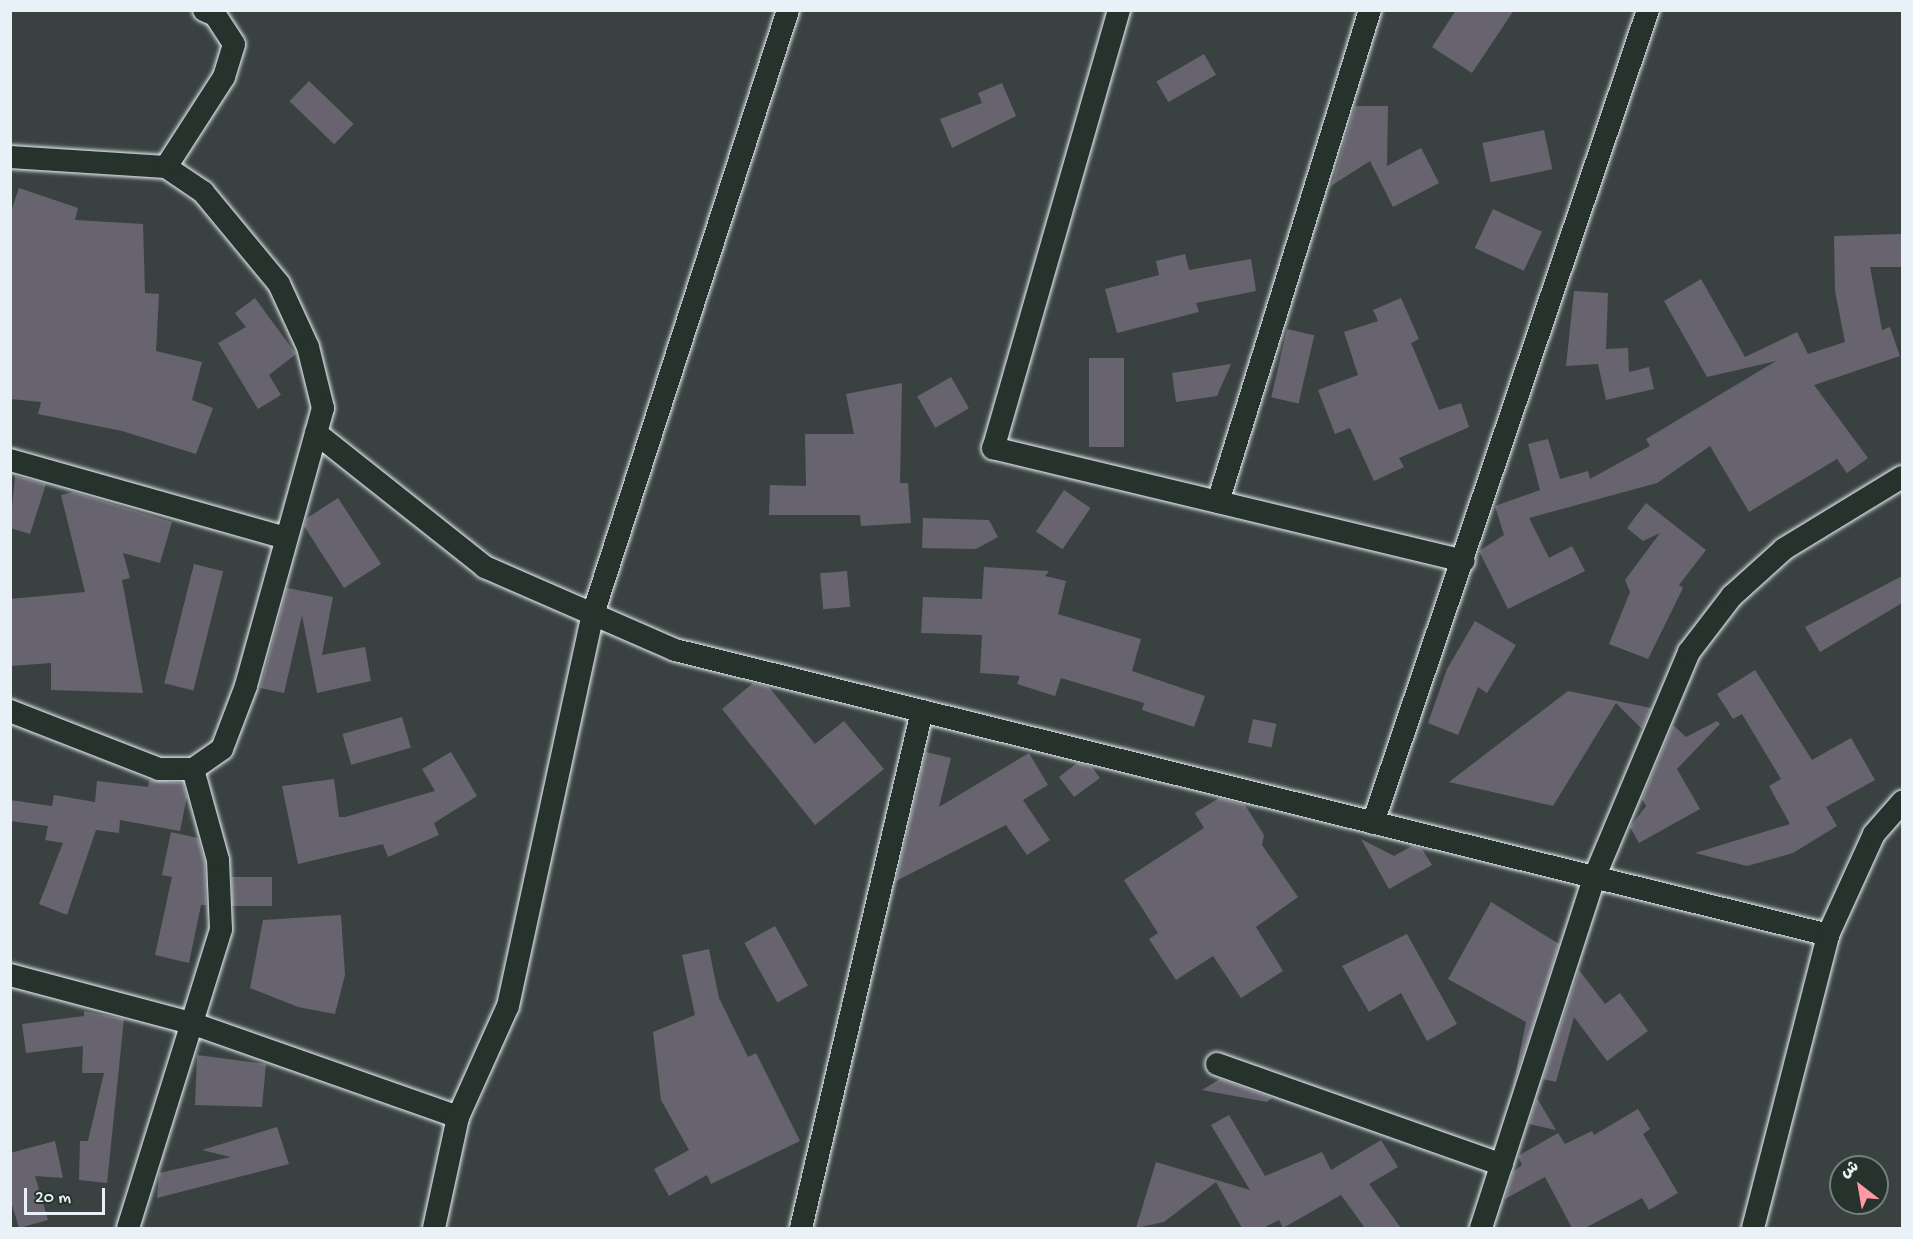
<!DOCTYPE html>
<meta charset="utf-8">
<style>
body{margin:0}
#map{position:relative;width:1913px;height:1239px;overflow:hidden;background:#3a4241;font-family:"Gochi Hand","Playpen Sans Arabic",sans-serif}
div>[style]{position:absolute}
.building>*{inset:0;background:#67646f;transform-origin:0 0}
.roads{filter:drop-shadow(0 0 2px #e8f1f8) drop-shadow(0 0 2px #e8f1f8)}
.street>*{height:22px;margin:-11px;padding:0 11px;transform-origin:11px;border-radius:11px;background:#26332d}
span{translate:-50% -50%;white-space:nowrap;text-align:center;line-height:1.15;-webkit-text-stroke:6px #26332d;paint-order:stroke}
.frame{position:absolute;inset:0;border:12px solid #e8f1f8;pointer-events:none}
.north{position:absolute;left:1829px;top:1155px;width:60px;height:60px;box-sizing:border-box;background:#26332d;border:2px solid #747f7e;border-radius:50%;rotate:329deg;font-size:16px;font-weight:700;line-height:24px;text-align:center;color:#e8f1f8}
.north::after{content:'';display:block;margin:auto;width:21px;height:27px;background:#ff9aa2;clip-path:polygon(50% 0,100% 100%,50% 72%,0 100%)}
.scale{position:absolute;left:24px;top:1188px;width:81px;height:27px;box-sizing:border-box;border:3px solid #e8f1f8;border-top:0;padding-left:8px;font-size:18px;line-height:21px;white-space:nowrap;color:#e8f1f8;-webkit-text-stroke:4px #26332d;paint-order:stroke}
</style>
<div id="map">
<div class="building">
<div style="clip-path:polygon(1456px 10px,1514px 10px,1472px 73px,1432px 47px)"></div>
<div style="left:1204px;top:54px;width:24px;height:55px;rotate:60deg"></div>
<div style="left:309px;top:81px;width:62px;height:28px;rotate:44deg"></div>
<div style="clip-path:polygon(1002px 83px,1016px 116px,952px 148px,940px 119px,982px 103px,978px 93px)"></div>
<div style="clip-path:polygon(1355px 106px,1388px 106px,1387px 166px,1421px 148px,1439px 183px,1393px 207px,1370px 161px,1331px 186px)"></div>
<div style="left:1544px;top:130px;width:40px;height:63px;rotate:78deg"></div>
<div style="clip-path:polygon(19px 188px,78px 208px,75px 220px,143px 224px,145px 293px,159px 294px,156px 351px,202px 362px,192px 400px,213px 408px,196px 454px,122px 431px,38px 414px,41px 402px,10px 399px,10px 214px)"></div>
<div style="left:1493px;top:209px;width:54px;height:43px;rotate:25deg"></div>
<div style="clip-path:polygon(1902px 234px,1902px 267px,1870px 267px,1882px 330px,1890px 327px,1900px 356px,1814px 385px,1868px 458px,1847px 473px,1837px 459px,1749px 512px,1710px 446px,1657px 483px,1529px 518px,1549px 558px,1572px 546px,1585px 571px,1508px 609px,1479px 551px,1504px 535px,1495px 506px,1540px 490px,1528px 444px,1548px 439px,1560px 479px,1588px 471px,1590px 479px,1650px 446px,1646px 439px,1776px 361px,1707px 377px,1664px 301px,1701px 279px,1745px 357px,1797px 332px,1808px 354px,1845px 342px,1835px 291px,1834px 236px)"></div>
<div style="clip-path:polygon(1185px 254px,1189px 270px,1251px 259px,1256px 291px,1196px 303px,1199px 312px,1117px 333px,1105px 289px,1159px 275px,1156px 261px)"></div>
<div style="clip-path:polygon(1574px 291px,1608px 293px,1606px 349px,1628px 348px,1629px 372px,1649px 367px,1654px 389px,1606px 400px,1598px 364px,1566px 366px)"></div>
<div style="clip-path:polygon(255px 298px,296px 354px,269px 375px,281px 395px,258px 409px,218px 343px,246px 327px,235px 313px)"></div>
<div style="clip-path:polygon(1401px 298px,1419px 339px,1411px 343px,1439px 410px,1461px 403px,1469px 427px,1399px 458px,1404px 467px,1374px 481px,1350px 428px,1335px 434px,1318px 390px,1358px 375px,1344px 332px,1378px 321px,1373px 310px)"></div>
<div style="left:1287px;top:329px;width:28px;height:70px;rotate:13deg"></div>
<div style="left:1124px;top:358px;width:89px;height:35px;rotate:90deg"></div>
<div style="clip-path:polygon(1231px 364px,1217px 396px,1176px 402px,1172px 373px)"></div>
<div style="left:951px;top:377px;width:36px;height:39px;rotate:60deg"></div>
<div style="clip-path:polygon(902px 383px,900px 483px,908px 483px,911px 523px,861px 526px,860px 515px,769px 515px,770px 485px,806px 486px,805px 434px,854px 434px,846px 394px)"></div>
<div style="clip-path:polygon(15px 476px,46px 484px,30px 534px,10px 528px)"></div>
<div style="left:1064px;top:490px;width:32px;height:50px;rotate:34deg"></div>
<div style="clip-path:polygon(73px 492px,172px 522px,160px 563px,123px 553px,130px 578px,122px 580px,143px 693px,51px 690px,51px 663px,10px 666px,10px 599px,85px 592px,61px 495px)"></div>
<div style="clip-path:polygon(338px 498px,381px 564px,344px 588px,304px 526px,307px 518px)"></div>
<div style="clip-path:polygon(1646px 503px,1706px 550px,1679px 585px,1683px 588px,1648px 659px,1609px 644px,1630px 592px,1625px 580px,1660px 533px,1643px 541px,1627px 528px)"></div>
<div style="clip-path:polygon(923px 518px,989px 520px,998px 537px,976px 549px,922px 548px)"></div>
<div style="left:194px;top:564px;width:30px;height:123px;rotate:14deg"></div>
<div style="clip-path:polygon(984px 567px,1049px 571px,1045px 576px,1066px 581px,1058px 614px,1141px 639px,1132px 671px,1205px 696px,1194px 727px,1142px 710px,1144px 703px,1061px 678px,1055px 696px,1017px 684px,1020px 676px,980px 673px,982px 635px,921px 633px,923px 597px,982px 599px)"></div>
<div style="left:847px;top:571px;width:36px;height:27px;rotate:85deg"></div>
<div style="clip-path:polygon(1902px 576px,1902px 603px,1820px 652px,1805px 627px)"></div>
<div style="clip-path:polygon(287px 588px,333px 597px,322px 655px,365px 647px,371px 681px,317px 693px,302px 615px,284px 693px,260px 688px)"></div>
<div style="clip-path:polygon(1475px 621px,1516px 645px,1487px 693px,1478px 687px,1458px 735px,1428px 723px,1447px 669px)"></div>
<div style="clip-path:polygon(1755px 670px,1812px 760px,1851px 738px,1875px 780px,1826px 807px,1837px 826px,1793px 853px,1747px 866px,1695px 853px,1790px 824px,1769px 786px,1781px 779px,1742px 714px,1733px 719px,1717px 694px)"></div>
<div style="clip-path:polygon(753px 683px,769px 687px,815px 744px,844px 721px,884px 769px,815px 825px,722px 709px)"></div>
<div style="clip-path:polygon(1568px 691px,1651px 708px,1642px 729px,1616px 703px,1553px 806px,1449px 782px)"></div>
<div style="left:402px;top:717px;width:32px;height:62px;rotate:74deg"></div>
<div style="left:1253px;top:719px;width:24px;height:24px;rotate:12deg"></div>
<div style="clip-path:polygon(1717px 721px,1720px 724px,1677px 769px,1700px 809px,1639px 843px,1630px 827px,1646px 806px,1642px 799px,1673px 725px,1686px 737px)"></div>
<div style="clip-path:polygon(451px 752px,477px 796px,434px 823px,439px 835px,388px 857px,383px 844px,298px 864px,282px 786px,334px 779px,339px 817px,345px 817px,435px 791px,422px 769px)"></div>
<div style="clip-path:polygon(926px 752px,951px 758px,939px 807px,1029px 753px,1048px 785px,1023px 800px,1050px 840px,1027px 855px,1006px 825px,896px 881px)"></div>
<div style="clip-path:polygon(1077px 763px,1092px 767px,1100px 778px,1074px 797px,1059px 777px)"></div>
<div style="clip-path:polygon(149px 780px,183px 783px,187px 797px,180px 831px,120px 820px,119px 833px,96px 830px,67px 915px,39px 904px,63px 843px,45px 840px,48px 826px,10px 821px,10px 800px,52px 806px,54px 795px,95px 802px,97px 781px,148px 787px)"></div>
<div style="clip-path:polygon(1219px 798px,1245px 805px,1264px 835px,1262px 845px,1298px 897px,1256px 927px,1283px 971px,1241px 998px,1213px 956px,1176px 980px,1149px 939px,1158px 933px,1124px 880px,1204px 828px,1195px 813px)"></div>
<div style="clip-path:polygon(171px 832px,198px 838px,205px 862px,206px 905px,201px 905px,189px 963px,155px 955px,172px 877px,162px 875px)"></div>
<div style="clip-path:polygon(1361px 839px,1394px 856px,1412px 846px,1422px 849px,1432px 865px,1389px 889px)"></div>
<div style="left:232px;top:877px;width:40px;height:29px"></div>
<div style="clip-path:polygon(1491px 902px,1559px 944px,1513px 1086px,1526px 1022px,1448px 979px)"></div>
<div style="clip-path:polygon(341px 915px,345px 975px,335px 1014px,298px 1007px,250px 988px,263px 920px)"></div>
<div style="left:775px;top:926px;width:68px;height:35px;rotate:61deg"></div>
<div style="clip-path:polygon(1407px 934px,1457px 1024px,1427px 1041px,1401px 993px,1369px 1012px,1342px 966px)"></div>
<div style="clip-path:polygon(709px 949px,719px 998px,748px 1057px,756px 1053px,800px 1141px,711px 1184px,707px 1175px,669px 1196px,654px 1169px,689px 1150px,661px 1100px,653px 1032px,695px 1015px,682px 955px)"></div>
<div style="clip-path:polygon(1579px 970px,1605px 1004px,1620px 993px,1648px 1031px,1607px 1061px,1574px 1017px,1556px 1082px,1543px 1079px)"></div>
<div style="clip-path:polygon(84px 1011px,124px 1019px,107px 1183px,79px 1180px,80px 1141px,88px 1141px,104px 1073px,82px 1073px,83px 1046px,26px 1053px,22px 1024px,84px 1016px)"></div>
<div style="clip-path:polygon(197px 1055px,266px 1064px,262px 1107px,195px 1105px)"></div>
<div style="clip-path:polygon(1220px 1079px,1272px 1098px,1267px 1102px,1202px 1090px)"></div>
<div style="clip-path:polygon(1537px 1098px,1556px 1130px,1529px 1124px)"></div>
<div style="clip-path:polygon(1638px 1109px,1650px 1129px,1643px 1134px,1678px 1193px,1649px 1210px,1642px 1198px,1585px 1228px,1572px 1228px,1545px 1177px,1505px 1199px,1513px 1172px,1522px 1165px,1518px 1156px,1558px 1133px,1565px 1144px,1592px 1131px,1594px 1135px)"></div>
<div style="clip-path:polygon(1229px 1115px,1265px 1176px,1322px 1152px,1331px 1170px,1381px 1140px,1398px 1167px,1369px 1184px,1401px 1228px,1365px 1228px,1341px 1195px,1283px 1228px,1279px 1220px,1263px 1228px,1242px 1228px,1216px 1182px,1164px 1222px,1136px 1228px,1156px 1162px,1250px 1190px,1211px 1125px)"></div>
<div style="clip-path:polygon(277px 1127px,289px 1164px,157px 1198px,159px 1173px,231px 1157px,202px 1150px)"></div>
<div style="clip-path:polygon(55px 1141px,63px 1178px,35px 1176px,48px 1220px,19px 1228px,10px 1198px,10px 1153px)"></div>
</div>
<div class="roads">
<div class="street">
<div style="left:1119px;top:10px;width:456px;rotate:106deg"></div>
<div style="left:993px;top:448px;width:484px;rotate:13.5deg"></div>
<div style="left:10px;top:157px;width:156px;rotate:3.7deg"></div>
<div style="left:166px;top:167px;width:45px;rotate:34deg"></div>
<div style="left:203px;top:192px;width:119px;rotate:50.4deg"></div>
<div style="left:279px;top:284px;width:69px;rotate:65.3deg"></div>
<div style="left:308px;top:347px;width:63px;rotate:76.2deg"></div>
<div style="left:323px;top:408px;width:288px;rotate:105.5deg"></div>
<div style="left:246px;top:686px;width:67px;rotate:110.9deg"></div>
<div style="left:222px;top:749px;width:35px;rotate:145deg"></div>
<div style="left:193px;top:769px;width:34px;rotate:180deg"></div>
<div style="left:159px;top:769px;width:160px;rotate:-158.7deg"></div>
<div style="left:166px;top:167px;width:107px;rotate:-57.2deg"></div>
<div style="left:224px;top:77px;width:34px;rotate:-73deg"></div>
<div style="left:234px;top:44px;width:35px;rotate:-123deg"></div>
<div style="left:215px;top:15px;width:12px;rotate:-156deg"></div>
<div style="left:316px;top:433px;width:216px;rotate:38.4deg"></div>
<div style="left:485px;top:567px;width:207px;rotate:23.6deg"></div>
<div style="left:675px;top:650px;width:1188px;rotate:13.88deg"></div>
<div style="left:10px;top:460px;width:287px;rotate:15.8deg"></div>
<div style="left:1218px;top:502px;width:515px;rotate:-72.83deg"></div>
<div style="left:1373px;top:823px;width:858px;rotate:-71.31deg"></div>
<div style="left:10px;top:975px;width:190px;rotate:14.9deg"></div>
<div style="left:194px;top:1024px;width:280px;rotate:19.4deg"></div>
<div style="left:1217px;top:1064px;width:302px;rotate:19.5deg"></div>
<div style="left:128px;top:1228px;width:313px;rotate:-72.7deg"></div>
<div style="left:221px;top:929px;width:69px;rotate:-92.5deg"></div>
<div style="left:218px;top:860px;width:94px;rotate:-105.4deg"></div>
<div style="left:434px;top:1228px;width:114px;rotate:-77.8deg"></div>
<div style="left:458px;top:1117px;width:122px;rotate:-65.8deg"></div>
<div style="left:508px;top:1006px;width:398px;rotate:-77.8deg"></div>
<div style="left:592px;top:617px;width:638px;rotate:-72.1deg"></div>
<div style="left:801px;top:1228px;width:531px;rotate:-76.83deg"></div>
<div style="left:1481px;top:1228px;width:368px;rotate:-72.1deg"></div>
<div style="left:1594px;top:878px;width:245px;rotate:-67.2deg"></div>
<div style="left:1689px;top:652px;width:71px;rotate:-52.5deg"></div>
<div style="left:1732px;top:596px;width:70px;rotate:-42.1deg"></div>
<div style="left:1784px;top:549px;width:138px;rotate:-31.4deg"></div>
<div style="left:1753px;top:1228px;width:302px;rotate:-75.6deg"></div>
<div style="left:1828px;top:935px;width:111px;rotate:-65.5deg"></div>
<div style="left:1874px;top:834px;width:43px;rotate:-48.8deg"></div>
</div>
</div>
<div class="frame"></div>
<div class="north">ش</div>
<div class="scale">20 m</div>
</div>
